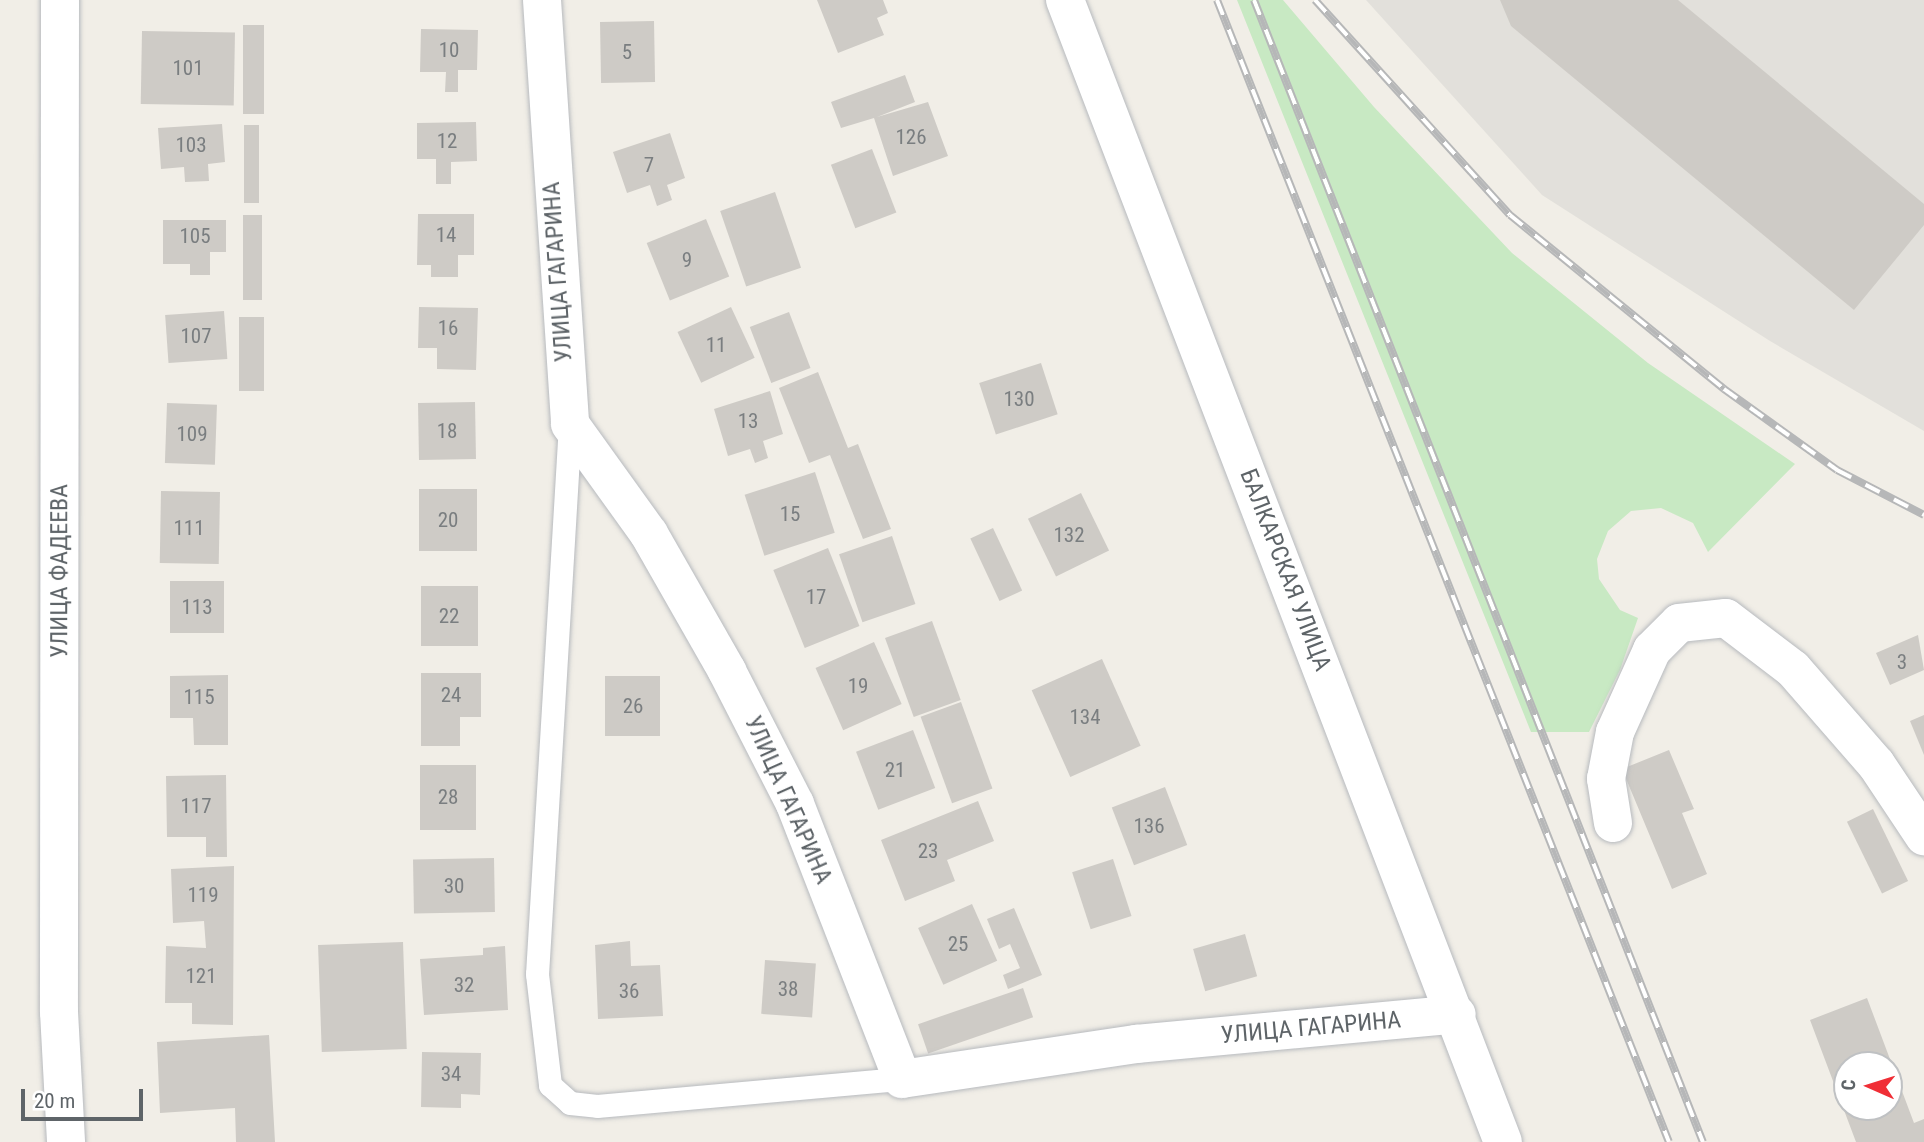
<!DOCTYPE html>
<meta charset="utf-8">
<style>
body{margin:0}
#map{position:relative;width:1924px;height:1142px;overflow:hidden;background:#f1eee7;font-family:"Roboto Condensed",sans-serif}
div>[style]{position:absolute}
.industrial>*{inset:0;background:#e2e0db}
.green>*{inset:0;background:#c8e9c3}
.building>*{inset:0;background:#cecbc6;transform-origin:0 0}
.roads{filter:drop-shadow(0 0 2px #b7babe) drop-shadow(0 0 2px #b7babe)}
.lane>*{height:23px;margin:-11.5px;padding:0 11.5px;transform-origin:11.5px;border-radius:11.5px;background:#fff}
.street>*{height:38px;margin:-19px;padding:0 19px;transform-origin:19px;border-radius:19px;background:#fff}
.rail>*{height:8px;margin-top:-4px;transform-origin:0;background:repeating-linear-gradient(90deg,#fff 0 16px,#b6b7b8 0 32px);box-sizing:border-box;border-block:2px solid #b6b7b8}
span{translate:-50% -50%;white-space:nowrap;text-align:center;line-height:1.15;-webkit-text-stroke:6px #fff;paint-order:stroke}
.number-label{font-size:21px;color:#7a7e80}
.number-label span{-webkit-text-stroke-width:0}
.street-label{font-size:24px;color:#5e6468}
.north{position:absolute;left:1833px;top:1051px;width:70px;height:70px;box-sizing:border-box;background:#fff;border:2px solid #bfc1c3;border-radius:50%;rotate:273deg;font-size:19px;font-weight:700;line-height:28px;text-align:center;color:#5e6468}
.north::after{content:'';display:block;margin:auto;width:24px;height:32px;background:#f02e36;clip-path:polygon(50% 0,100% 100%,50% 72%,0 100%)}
.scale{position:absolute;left:21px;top:1089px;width:122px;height:32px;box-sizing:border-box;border:4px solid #5e6468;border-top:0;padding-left:9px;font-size:21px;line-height:24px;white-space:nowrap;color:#5e6468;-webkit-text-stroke:5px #fff;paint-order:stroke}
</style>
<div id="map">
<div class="industrial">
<div style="clip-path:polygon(1366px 0,1924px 0,1924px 431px,1770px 341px,1542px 195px)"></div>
</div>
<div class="green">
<div style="clip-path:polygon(1237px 0,1283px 0,1374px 107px,1512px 253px,1648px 363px,1795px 464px,1708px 552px,1693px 523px,1661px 508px,1631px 511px,1608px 531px,1597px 559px,1599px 579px,1620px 610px,1638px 618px,1620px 670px,1589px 732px,1531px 732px)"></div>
</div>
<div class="building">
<div style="clip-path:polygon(817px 0,883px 0,888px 13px,877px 18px,884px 35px,838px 53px)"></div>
<div style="clip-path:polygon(1500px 0,1678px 0,1924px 204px,1924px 225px,1854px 310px,1511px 26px)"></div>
<div style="left:654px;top:21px;width:61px;height:54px;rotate:89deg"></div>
<div style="left:243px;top:25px;width:21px;height:89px"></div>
<div style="clip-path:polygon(421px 29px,478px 30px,477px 70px,458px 70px,458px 92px,445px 92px,446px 72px,420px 72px)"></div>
<div style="left:142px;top:31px;width:93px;height:73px;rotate:1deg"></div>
<div style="clip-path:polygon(905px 75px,915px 102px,877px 117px,928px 102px,948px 156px,893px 176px,874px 118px,841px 128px,831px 102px)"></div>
<div style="clip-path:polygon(476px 122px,477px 161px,451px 162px,451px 184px,436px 184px,436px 159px,417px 159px,417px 123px)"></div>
<div style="clip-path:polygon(222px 124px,225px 162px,208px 164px,209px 181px,185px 182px,184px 167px,161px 169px,158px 128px)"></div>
<div style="left:244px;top:125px;width:15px;height:78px"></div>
<div style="clip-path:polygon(670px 133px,685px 178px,667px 185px,672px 200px,657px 206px,650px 185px,627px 193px,613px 152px)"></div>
<div style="left:872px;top:149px;width:68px;height:44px;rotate:69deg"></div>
<div style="left:775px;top:192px;width:80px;height:58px;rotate:71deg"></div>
<div style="clip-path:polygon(418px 214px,474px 214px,474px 255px,458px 255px,458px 277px,431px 277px,431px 265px,417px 265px)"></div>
<div style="left:243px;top:215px;width:19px;height:85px"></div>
<div style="left:706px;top:219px;width:62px;height:64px;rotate:68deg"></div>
<div style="clip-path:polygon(163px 220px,226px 220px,226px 252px,210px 252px,210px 275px,190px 275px,190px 264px,163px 264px)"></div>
<div style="clip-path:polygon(419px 307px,478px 308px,476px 370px,437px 369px,437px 348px,418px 348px)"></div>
<div style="left:731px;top:307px;width:56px;height:59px;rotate:65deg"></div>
<div style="left:224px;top:311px;width:48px;height:59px;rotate:86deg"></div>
<div style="left:789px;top:312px;width:60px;height:42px;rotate:69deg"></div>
<div style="left:239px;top:317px;width:25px;height:74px"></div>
<div style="left:1041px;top:363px;width:54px;height:65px;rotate:72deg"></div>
<div style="clip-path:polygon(818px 372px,848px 448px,858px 444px,891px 529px,863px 539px,830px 455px,809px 463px,779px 388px)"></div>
<div style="clip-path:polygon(770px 391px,783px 434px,763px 441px,768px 458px,755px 463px,750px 449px,728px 456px,714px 409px)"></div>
<div style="left:475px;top:402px;width:57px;height:57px;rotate:89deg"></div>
<div style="left:167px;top:403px;width:50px;height:60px;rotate:2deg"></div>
<div style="left:815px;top:472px;width:64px;height:74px;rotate:72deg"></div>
<div style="left:419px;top:489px;width:58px;height:62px"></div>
<div style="left:161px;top:491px;width:59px;height:72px;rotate:1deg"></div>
<div style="left:1081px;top:493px;width:64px;height:59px;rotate:64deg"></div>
<div style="left:993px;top:528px;width:69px;height:25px;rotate:65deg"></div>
<div style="left:892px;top:536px;width:72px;height:56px;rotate:71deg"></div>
<div style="left:828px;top:548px;width:84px;height:59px;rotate:68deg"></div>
<div style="left:170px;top:581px;width:54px;height:52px"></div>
<div style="left:421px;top:586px;width:57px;height:60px"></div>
<div style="left:932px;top:621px;width:84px;height:50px;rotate:70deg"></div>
<div style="clip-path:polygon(1918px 635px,1924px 670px,1890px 685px,1876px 653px)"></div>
<div style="left:874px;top:642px;width:68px;height:64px;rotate:66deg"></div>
<div style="left:1102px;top:659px;width:95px;height:77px;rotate:66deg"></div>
<div style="clip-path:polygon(421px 673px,481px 673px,481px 717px,460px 717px,460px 746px,421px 746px)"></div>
<div style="clip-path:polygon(228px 675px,228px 745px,194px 745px,193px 718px,170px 718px,170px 676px)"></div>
<div style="left:605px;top:676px;width:55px;height:60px"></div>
<div style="left:961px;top:702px;width:92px;height:43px;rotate:70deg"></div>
<div style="clip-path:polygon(1924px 715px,1924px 755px,1910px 721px)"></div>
<div style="left:913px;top:730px;width:62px;height:61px;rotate:69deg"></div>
<div style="clip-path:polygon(1669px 750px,1694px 809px,1682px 813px,1707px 874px,1672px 889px,1622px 769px)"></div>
<div style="left:420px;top:765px;width:56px;height:65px"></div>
<div style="clip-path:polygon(226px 775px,227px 857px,206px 857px,206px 837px,167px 837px,166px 776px)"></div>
<div style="left:1165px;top:787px;width:62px;height:57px;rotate:69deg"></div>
<div style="clip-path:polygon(978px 801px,994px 841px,947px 860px,955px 881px,905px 901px,881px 840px)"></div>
<div style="left:1873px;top:809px;width:80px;height:29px;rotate:64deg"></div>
<div style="left:494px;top:858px;width:54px;height:81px;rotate:89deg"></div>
<div style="left:1113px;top:859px;width:60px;height:43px;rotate:72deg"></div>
<div style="clip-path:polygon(234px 866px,233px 1025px,192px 1024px,192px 1003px,165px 1003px,166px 946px,206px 948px,204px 921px,173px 923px,171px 869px)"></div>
<div style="left:972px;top:904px;width:62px;height:59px;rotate:66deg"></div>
<div style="clip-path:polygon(1014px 908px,1042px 975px,1008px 989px,1003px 975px,1020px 968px,1010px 944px,999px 949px,987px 919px)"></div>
<div style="left:1245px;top:934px;width:44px;height:54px;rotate:74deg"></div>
<div style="clip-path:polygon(630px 941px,631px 966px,660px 965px,663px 1016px,598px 1019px,595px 945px)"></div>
<div style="left:403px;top:942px;width:107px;height:85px;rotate:88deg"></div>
<div style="clip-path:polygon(505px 946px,508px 1010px,424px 1015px,420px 959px,483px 955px,483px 948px)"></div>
<div style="left:765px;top:960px;width:51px;height:54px;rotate:4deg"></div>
<div style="left:1023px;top:988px;width:31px;height:111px;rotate:71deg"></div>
<div style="clip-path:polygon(evenodd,1867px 998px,1914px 1123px,1924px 1119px,1924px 1142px,1856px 1142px,1810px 1020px,1867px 998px,1847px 1065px,1889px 1065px,1889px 1107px,1847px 1107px,1847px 1065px)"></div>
<div style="clip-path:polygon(269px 1035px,275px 1142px,236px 1142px,235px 1108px,160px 1113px,157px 1042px)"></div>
<div style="clip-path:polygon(422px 1052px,481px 1053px,480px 1095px,461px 1094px,461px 1108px,421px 1107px)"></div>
</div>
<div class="roads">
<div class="lane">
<div style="left:570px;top:424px;width:551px;rotate:93.43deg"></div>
<div style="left:537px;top:974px;width:112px;rotate:83.3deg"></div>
<div style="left:550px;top:1085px;width:27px;rotate:42deg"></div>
<div style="left:570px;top:1103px;width:27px;rotate:6deg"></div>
<div style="left:597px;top:1106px;width:306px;rotate:-5.1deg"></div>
</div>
<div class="street">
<div style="left:60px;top:0;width:1012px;rotate:90.06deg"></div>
<div style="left:59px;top:1012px;width:130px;rotate:86.9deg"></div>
<div style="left:542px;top:0;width:425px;rotate:86.2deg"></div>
<div style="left:570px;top:424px;width:135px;rotate:54.3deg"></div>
<div style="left:649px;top:534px;width:158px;rotate:60.3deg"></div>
<div style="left:727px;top:671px;width:149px;rotate:62.9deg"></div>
<div style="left:795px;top:804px;width:295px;rotate:68.7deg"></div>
<div style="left:902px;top:1079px;width:237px;rotate:-8.5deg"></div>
<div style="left:1136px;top:1044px;width:322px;rotate:-5.3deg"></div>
<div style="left:1065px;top:0;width:1223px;rotate:69.02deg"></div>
<div style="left:1613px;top:823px;width:45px;rotate:-99deg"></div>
<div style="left:1606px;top:779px;width:48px;rotate:-79.2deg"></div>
<div style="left:1615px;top:732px;width:90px;rotate:-65.7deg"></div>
<div style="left:1652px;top:650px;width:38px;rotate:-45deg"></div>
<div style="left:1679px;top:623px;width:47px;rotate:-6.1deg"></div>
<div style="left:1726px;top:618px;width:84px;rotate:37.3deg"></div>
<div style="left:1793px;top:669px;width:126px;rotate:48.9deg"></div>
<div style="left:1876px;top:764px;width:87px;rotate:56.3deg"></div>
</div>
</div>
<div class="rail">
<div style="left:1217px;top:0;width:1228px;rotate:68.41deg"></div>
<div style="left:1254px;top:0;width:1227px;rotate:68.54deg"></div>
<div style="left:1315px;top:0;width:290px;rotate:47.8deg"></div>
<div style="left:1510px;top:215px;width:276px;rotate:39.1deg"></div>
<div style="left:1724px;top:389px;width:139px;rotate:35.6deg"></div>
<div style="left:1837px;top:470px;width:98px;rotate:27.3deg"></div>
</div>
<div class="number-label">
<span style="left:449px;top:50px">10</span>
<span style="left:627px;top:52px">5</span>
<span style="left:188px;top:68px">101</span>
<span style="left:911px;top:137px">126</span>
<span style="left:447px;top:141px">12</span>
<span style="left:191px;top:145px">103</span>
<span style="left:649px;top:165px">7</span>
<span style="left:446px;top:235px">14</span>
<span style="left:195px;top:236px">105</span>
<span style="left:687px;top:260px">9</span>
<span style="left:448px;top:328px">16</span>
<span style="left:196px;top:336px">107</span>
<span style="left:716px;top:345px">11</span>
<span style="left:1019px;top:399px">130</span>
<span style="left:748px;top:421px">13</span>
<span style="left:447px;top:431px">18</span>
<span style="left:192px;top:434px">109</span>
<span style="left:790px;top:514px">15</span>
<span style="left:448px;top:520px">20</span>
<span style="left:189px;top:528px">111</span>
<span style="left:1069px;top:535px">132</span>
<span style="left:816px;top:597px">17</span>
<span style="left:197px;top:607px">113</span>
<span style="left:449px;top:616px">22</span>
<span style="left:1902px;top:662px">3</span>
<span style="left:858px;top:686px">19</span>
<span style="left:451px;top:695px">24</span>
<span style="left:199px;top:697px">115</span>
<span style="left:633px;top:706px">26</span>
<span style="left:1085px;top:717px">134</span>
<span style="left:895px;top:770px">21</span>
<span style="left:448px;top:797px">28</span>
<span style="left:196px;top:806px">117</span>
<span style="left:1149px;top:826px">136</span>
<span style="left:928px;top:851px">23</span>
<span style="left:454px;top:886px">30</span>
<span style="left:203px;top:895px">119</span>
<span style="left:958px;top:944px">25</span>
<span style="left:201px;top:976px">121</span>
<span style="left:464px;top:985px">32</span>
<span style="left:788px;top:989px">38</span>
<span style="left:629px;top:991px">36</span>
<span style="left:451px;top:1074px">34</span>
</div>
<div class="street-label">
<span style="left:558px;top:272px;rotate:-94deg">УЛИЦА ГАГАРИНА</span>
<span style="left:1285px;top:570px;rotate:69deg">БАЛКАРСКАЯ УЛИЦА</span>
<span style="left:60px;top:571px;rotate:-90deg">УЛИЦА ФАДЕЕВА</span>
<span style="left:788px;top:800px;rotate:66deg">УЛИЦА ГАГАРИНА</span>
<span style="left:1311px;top:1028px;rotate:-5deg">УЛИЦА ГАГАРИНА</span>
</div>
<div class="north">С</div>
<div class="scale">20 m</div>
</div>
